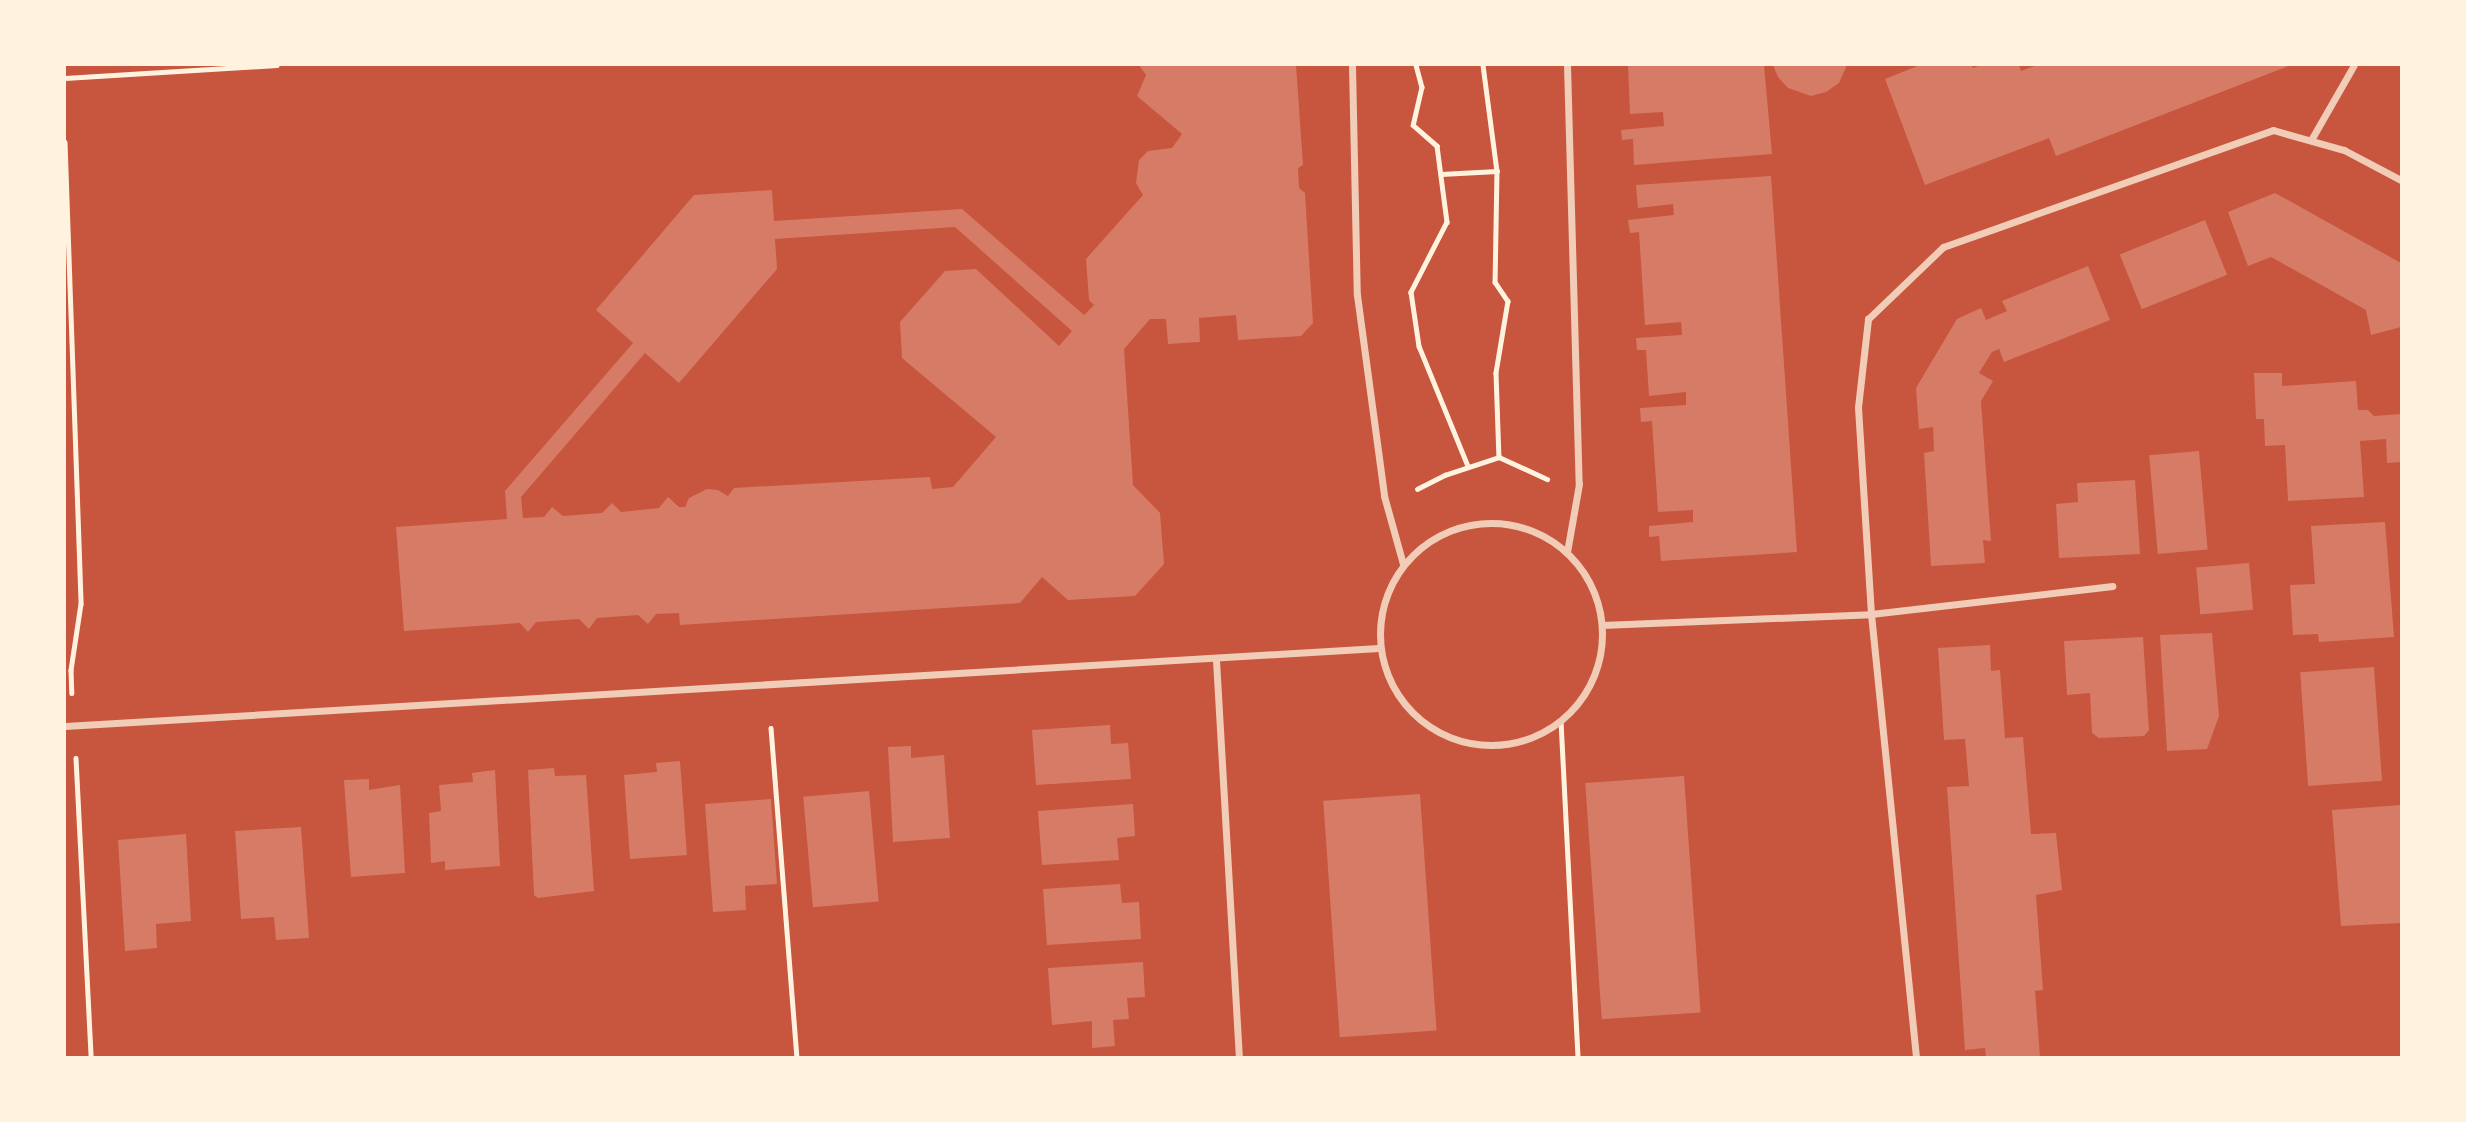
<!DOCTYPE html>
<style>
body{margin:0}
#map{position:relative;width:2466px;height:1122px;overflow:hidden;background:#c8553d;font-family:"Alegreya Sans",sans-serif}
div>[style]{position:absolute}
.building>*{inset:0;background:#d67c66;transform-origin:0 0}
.path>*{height:4.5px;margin:-2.25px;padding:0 2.25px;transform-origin:2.25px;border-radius:2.25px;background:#fff3e0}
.minor>*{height:7px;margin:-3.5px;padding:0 3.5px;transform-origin:3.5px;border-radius:3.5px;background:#f1ccb7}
.minor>.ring{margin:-3.5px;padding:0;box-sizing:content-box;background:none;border:7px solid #f1ccb7;border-radius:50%}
span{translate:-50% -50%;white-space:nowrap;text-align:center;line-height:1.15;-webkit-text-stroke:5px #fff3e0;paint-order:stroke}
.frame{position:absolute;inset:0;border:66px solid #fff3e0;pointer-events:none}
</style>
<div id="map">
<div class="building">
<div style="clip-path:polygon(evenodd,1139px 65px,1296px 65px,1303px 165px,1298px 168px,1299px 188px,1305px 193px,1313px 323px,1301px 336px,1238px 340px,1236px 315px,1199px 318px,1200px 342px,1168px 344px,1166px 319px,1150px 319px,1124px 349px,1133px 485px,1160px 513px,1164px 564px,1135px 596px,1068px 600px,1042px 577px,1020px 603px,680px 625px,679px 613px,656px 614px,648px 624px,638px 615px,597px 618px,589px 629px,579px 619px,536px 622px,528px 632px,520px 623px,404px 631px,396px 527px,507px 519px,505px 491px,633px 343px,596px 310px,694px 195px,772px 190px,774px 221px,962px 209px,1084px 315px,1094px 305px,1089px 300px,1086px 259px,1143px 195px,1136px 183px,1139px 160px,1148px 151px,1172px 148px,1182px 134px,1137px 96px,1146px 75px,1139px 65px,955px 227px,1072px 331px,1059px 346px,976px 269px,945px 271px,900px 322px,902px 358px,996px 437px,953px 487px,932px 489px,930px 477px,734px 488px,728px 496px,718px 490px,707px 489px,689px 498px,685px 507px,679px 507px,668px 497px,659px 508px,621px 512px,612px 503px,602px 513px,563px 516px,552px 507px,544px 517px,523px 518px,521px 497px,645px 353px,679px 383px,777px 269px,775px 239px,955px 227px)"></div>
<div style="clip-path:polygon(1628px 65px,1764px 65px,1772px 154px,1634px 165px,1633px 139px,1622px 140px,1621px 130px,1664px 126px,1663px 112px,1630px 114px)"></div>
<div style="clip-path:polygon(1773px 65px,1847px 65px,1839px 83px,1826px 92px,1811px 96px,1788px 88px,1778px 77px)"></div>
<div style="clip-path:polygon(1920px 65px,1971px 65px,1973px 68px,1981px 65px,2019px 65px,2021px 71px,2037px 65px,2291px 65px,2056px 156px,2049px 138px,1925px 185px,1885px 79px)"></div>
<div style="clip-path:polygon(1771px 176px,1797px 552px,1661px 561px,1659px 536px,1649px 537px,1649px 526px,1693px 522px,1693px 510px,1658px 512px,1652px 421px,1641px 422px,1640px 408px,1686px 405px,1686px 392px,1649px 396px,1646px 350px,1637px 350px,1636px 338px,1682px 335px,1681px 322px,1645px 325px,1639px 232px,1630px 233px,1628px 220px,1674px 215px,1673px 204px,1638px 208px,1636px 185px)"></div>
<div style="clip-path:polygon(2275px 193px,2401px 263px,2401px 327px,2371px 335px,2366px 310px,2271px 257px,2248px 266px,2228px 212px)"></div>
<div style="left:2205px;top:220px;width:59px;height:92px;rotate:68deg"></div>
<div style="clip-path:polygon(2088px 266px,2110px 320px,2004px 362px,1999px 349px,1992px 352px,1979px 373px,1993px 381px,1981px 401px,1991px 541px,1983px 540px,1985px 563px,1931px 566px,1924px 453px,1934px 451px,1933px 427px,1919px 429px,1916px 388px,1957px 319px,1981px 308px,1986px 320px,2007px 311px,2002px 301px)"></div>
<div style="clip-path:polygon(2254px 373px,2282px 373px,2282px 386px,2356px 381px,2358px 410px,2368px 410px,2374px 416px,2401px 414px,2401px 462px,2387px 463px,2386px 439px,2360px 441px,2364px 497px,2288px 501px,2285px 445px,2265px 446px,2264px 419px,2256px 419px)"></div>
<div style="left:2199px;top:451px;width:99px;height:50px;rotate:85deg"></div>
<div style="clip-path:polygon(2135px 480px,2140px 554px,2059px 558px,2056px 504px,2078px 502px,2077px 483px)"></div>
<div style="clip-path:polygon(2385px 522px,2394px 637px,2319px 642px,2318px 634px,2293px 635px,2290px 585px,2315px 584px,2311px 526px)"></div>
<div style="left:2249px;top:563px;width:47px;height:53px;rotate:85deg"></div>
<div style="clip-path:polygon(2212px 633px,2219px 716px,2207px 749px,2167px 751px,2160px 635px)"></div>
<div style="clip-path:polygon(2143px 637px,2149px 730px,2144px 736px,2099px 738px,2092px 733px,2090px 693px,2067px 695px,2064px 641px)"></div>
<div style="clip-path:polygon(1990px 645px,1991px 671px,2000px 670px,2005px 738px,2023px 737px,2031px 834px,2056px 833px,2062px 890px,2036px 895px,2043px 990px,2035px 991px,2040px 1057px,1986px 1057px,1985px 1048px,1965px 1050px,1947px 787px,1969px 786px,1965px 739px,1944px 740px,1938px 648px)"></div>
<div style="left:2374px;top:667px;width:114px;height:74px;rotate:86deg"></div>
<div style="clip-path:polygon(1110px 725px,1111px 744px,1128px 743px,1131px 779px,1036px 785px,1032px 730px)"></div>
<div style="clip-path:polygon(911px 746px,911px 758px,944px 755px,950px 838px,893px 842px,888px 747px)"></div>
<div style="clip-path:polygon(680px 761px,687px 855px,630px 859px,624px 775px,657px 772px,656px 763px)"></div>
<div style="clip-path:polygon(554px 768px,555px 776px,586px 775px,594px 891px,538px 898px,534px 895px,528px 770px)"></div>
<div style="clip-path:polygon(495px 770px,500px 866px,445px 870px,445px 861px,431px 863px,429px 813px,441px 811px,439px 785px,473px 782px,472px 773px)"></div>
<div style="left:1684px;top:776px;width:237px;height:99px;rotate:86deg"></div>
<div style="clip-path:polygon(369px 779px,369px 790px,400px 785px,405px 873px,351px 877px,344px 780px)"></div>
<div style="left:869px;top:791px;width:111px;height:66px;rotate:85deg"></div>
<div style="left:1420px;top:794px;width:237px;height:97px;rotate:86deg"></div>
<div style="clip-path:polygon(771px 799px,777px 884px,745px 886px,746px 910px,713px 912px,705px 804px)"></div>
<div style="clip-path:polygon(1133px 804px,1135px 836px,1117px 838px,1119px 860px,1042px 865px,1038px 811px)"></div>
<div style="clip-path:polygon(2401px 805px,2401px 923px,2341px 926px,2332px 810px)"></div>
<div style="clip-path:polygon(301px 827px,309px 938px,276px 940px,274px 917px,241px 919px,235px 831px)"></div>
<div style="clip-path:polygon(186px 834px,191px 921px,156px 924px,157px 948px,125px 951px,118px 840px)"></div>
<div style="clip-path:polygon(1120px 884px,1122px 903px,1139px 902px,1141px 939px,1047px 945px,1043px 889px)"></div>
<div style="clip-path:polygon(1143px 962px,1145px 997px,1127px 998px,1129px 1019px,1113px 1020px,1115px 1046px,1092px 1048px,1092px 1021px,1052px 1025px,1048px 968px)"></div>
</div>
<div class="path">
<div style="left:1416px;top:65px;width:23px;rotate:75deg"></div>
<div style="left:1422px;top:87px;width:39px;rotate:103deg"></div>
<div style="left:1413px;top:125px;width:32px;rotate:41deg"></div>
<div style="left:1437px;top:146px;width:77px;rotate:82.5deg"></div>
<div style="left:1447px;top:222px;width:79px;rotate:117.2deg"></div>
<div style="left:1411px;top:292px;width:55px;rotate:81.6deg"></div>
<div style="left:1419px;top:346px;width:130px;rotate:67.8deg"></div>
<div style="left:1483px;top:65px;width:107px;rotate:82.5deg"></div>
<div style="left:1497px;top:171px;width:111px;rotate:91deg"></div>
<div style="left:1495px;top:282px;width:23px;rotate:56deg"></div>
<div style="left:1508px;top:301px;width:73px;rotate:99.5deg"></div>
<div style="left:1496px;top:373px;width:84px;rotate:88deg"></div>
<div style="left:65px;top:78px;width:212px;rotate:-3.5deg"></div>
<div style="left:65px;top:142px;width:462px;rotate:88deg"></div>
<div style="left:81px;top:604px;width:67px;rotate:98.6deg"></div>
<div style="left:71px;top:670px;width:23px;rotate:88deg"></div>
<div style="left:1441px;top:174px;width:56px;rotate:-3.1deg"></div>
<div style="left:1417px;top:489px;width:31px;rotate:-27deg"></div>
<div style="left:1445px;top:475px;width:57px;rotate:-18.4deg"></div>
<div style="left:1499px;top:457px;width:53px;rotate:24.6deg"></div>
<div style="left:1561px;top:721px;width:336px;rotate:87.1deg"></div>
<div style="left:771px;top:728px;width:330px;rotate:85.5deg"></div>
<div style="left:76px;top:758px;width:299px;rotate:87.1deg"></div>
</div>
<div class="minor">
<div style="left:1352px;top:65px;width:230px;rotate:88.8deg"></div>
<div style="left:1357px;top:295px;width:203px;rotate:82.3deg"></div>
<div style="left:1384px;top:496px;width:71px;rotate:74.4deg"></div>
<div style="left:1567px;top:65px;width:419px;rotate:88.4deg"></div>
<div style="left:1579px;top:484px;width:69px;rotate:100deg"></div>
<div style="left:2311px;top:140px;width:86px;rotate:-60.2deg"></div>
<div class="ring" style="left:1380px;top:523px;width:215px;height:215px"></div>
<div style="left:1602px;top:625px;width:269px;rotate:-2.3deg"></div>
<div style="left:1871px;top:614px;width:243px;rotate:-6.6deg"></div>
<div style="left:1216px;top:660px;width:398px;rotate:86.7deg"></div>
<div style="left:65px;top:726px;width:1316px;rotate:-3.4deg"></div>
<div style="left:1916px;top:1057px;width:445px;rotate:-95.8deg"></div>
<div style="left:1871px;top:614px;width:207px;rotate:-93.6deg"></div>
<div style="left:1858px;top:407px;width:89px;rotate:-83.5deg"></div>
<div style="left:1868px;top:319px;width:104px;rotate:-43.8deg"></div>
<div style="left:1943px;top:247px;width:350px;rotate:-19.5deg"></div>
<div style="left:2273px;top:130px;width:74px;rotate:15.7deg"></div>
<div style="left:2344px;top:150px;width:64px;rotate:27.8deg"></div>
</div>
<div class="frame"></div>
</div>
